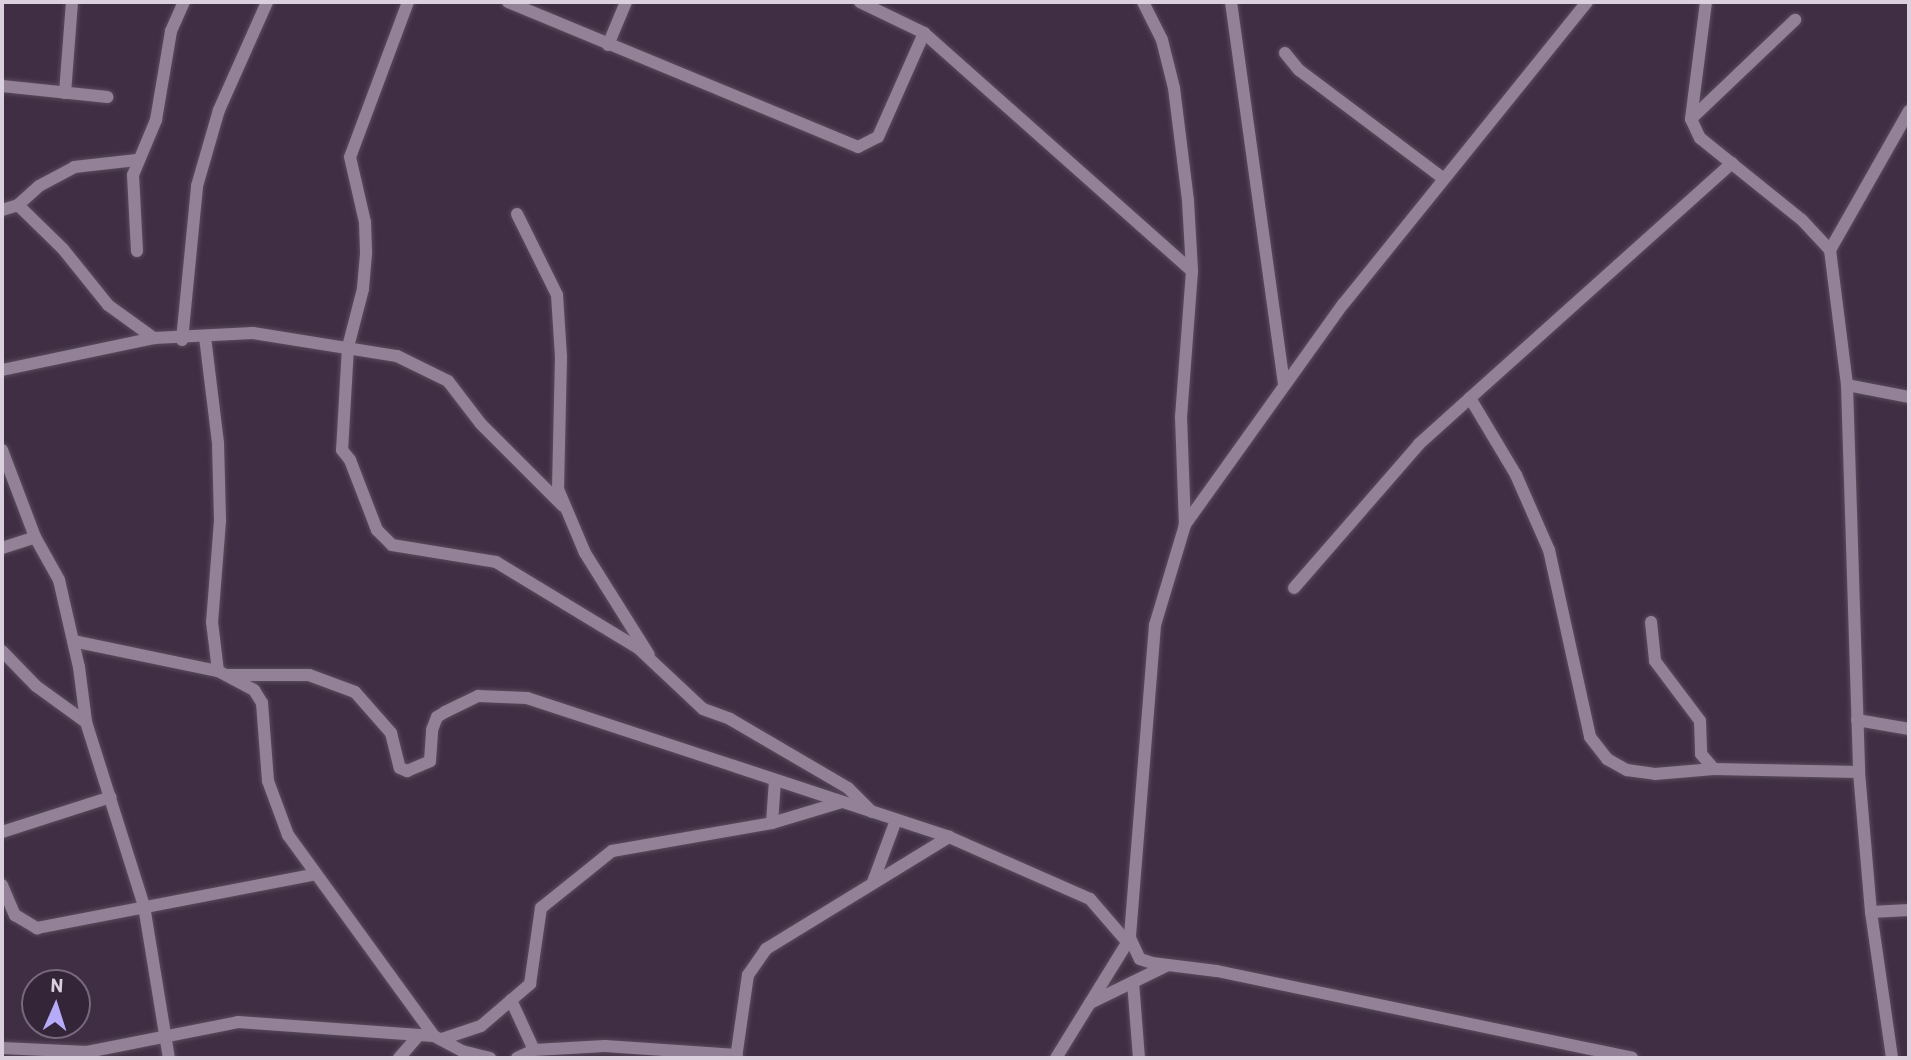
<!DOCTYPE html>
<style>
body{margin:0}
#map{position:relative;width:1911px;height:1060px;overflow:hidden;background:#402f44;font-family:Barlow,sans-serif}
div>[style]{position:absolute}
.roads{filter:drop-shadow(0 0 2px #594b5c) drop-shadow(0 0 2px #594b5c)}
.minor>*{height:12px;margin:-6px;padding:0 6px;transform-origin:6px;border-radius:6px;background:#938198}
span{translate:-50% -50%;white-space:nowrap;text-align:center;line-height:1.15;-webkit-text-stroke:7px #352539;paint-order:stroke}
.frame{position:absolute;inset:0;border:4px solid #dbd0dd;pointer-events:none}
.north{position:absolute;left:21px;top:969px;width:70px;height:70px;box-sizing:border-box;background:#352539;border:2px solid #77697b;border-radius:50%;rotate:3deg;font-size:19px;font-weight:700;line-height:28px;text-align:center;color:#dbd0dd}
.north::after{content:'';display:block;margin:auto;width:24px;height:32px;background:#b6abf8;clip-path:polygon(50% 0,100% 100%,50% 72%,0 100%)}
</style>
<div id="map">
<div class="roads">
<div class="minor">
<div style="left:408px;top:2px;width:165px;rotate:110.5deg"></div>
<div style="left:350px;top:157px;width:67px;rotate:77deg"></div>
<div style="left:365px;top:222px;width:32px;rotate:88deg"></div>
<div style="left:366px;top:254px;width:35px;rotate:95deg"></div>
<div style="left:363px;top:289px;width:60px;rotate:104.5deg"></div>
<div style="left:348px;top:347px;width:103px;rotate:93.3deg"></div>
<div style="left:342px;top:450px;width:13px;rotate:51deg"></div>
<div style="left:350px;top:460px;width:75px;rotate:68.9deg"></div>
<div style="left:377px;top:530px;width:21px;rotate:45deg"></div>
<div style="left:392px;top:545px;width:105px;rotate:9.3deg"></div>
<div style="left:496px;top:562px;width:166px;rotate:31.2deg"></div>
<div style="left:638px;top:648px;width:89px;rotate:43.2deg"></div>
<div style="left:703px;top:709px;width:29px;rotate:20deg"></div>
<div style="left:730px;top:719px;width:137px;rotate:30.3deg"></div>
<div style="left:848px;top:788px;width:34px;rotate:45deg"></div>
<div style="left:508px;top:2px;width:379px;rotate:22.5deg"></div>
<div style="left:858px;top:147px;width:22px;rotate:-27deg"></div>
<div style="left:878px;top:137px;width:114px;rotate:-66.1deg"></div>
<div style="left:860px;top:2px;width:71px;rotate:25.8deg"></div>
<div style="left:924px;top:33px;width:358px;rotate:41.6deg"></div>
<div style="left:1143px;top:2px;width:42px;rotate:63.4deg"></div>
<div style="left:1162px;top:40px;width:49px;rotate:76deg"></div>
<div style="left:1174px;top:88px;width:114px;rotate:82.9deg"></div>
<div style="left:1188px;top:201px;width:70px;rotate:86.7deg"></div>
<div style="left:1192px;top:271px;width:146px;rotate:94.3deg"></div>
<div style="left:1181px;top:417px;width:108px;rotate:87.9deg"></div>
<div style="left:1231px;top:2px;width:385px;rotate:82.1deg"></div>
<div style="left:1587px;top:2px;width:388px;rotate:128.9deg"></div>
<div style="left:1343px;top:304px;width:272px;rotate:125.6deg"></div>
<div style="left:1185px;top:525px;width:104px;rotate:106.7deg"></div>
<div style="left:1155px;top:625px;width:314px;rotate:94.6deg"></div>
<div style="left:1130px;top:938px;width:23px;rotate:65deg"></div>
<div style="left:1140px;top:959px;width:13px;rotate:18deg"></div>
<div style="left:1152px;top:963px;width:65px;rotate:7deg"></div>
<div style="left:1217px;top:971px;width:424px;rotate:11.8deg"></div>
<div style="left:1706px;top:2px;width:118px;rotate:97.3deg"></div>
<div style="left:1691px;top:119px;width:21px;rotate:65deg"></div>
<div style="left:1700px;top:138px;width:131px;rotate:38.8deg"></div>
<div style="left:1802px;top:220px;width:41px;rotate:47deg"></div>
<div style="left:1830px;top:250px;width:136px;rotate:82.8deg"></div>
<div style="left:1847px;top:385px;width:387px;rotate:88.2deg"></div>
<div style="left:1859px;top:772px;width:141px;rotate:85.1deg"></div>
<div style="left:1871px;top:912px;width:148px;rotate:81.8deg"></div>
<div style="left:608px;top:45px;width:47px;rotate:-67.3deg"></div>
<div style="left:1285px;top:53px;width:22px;rotate:51deg"></div>
<div style="left:1299px;top:70px;width:181px;rotate:36.9deg"></div>
<div style="left:2px;top:86px;width:106px;rotate:6deg"></div>
<div style="left:65px;top:93px;width:91px;rotate:-85.6deg"></div>
<div style="left:1691px;top:119px;width:144px;rotate:-43.6deg"></div>
<div style="left:1732px;top:163px;width:352px;rotate:138.1deg"></div>
<div style="left:1470px;top:398px;width:90px;rotate:59.1deg"></div>
<div style="left:1516px;top:475px;width:82px;rotate:66.3deg"></div>
<div style="left:1549px;top:550px;width:191px;rotate:77.6deg"></div>
<div style="left:1590px;top:737px;width:28px;rotate:52deg"></div>
<div style="left:1607px;top:759px;width:23px;rotate:29deg"></div>
<div style="left:1627px;top:770px;width:28px;rotate:8deg"></div>
<div style="left:1655px;top:774px;width:59px;rotate:-4.8deg"></div>
<div style="left:1714px;top:769px;width:145px;rotate:1.2deg"></div>
<div style="left:18px;top:205px;width:63px;rotate:44.4deg"></div>
<div style="left:63px;top:249px;width:72px;rotate:51.2deg"></div>
<div style="left:108px;top:305px;width:57px;rotate:35.7deg"></div>
<div style="left:2px;top:210px;width:17px;rotate:-17deg"></div>
<div style="left:18px;top:205px;width:28px;rotate:-42deg"></div>
<div style="left:39px;top:186px;width:40px;rotate:-28deg"></div>
<div style="left:74px;top:167px;width:63px;rotate:-6.3deg"></div>
<div style="left:517px;top:214px;width:90px;rotate:63.7deg"></div>
<div style="left:557px;top:295px;width:62px;rotate:86.3deg"></div>
<div style="left:561px;top:357px;width:132px;rotate:91.3deg"></div>
<div style="left:558px;top:489px;width:69px;rotate:67.1deg"></div>
<div style="left:585px;top:553px;width:120px;rotate:57.9deg"></div>
<div style="left:1830px;top:250px;width:160px;rotate:-60.4deg"></div>
<div style="left:137px;top:251px;width:76px;rotate:-93deg"></div>
<div style="left:133px;top:175px;width:60px;rotate:-67.3deg"></div>
<div style="left:156px;top:120px;width:90px;rotate:-80.4deg"></div>
<div style="left:171px;top:31px;width:32px;rotate:-66deg"></div>
<div style="left:205px;top:337px;width:107px;rotate:83deg"></div>
<div style="left:218px;top:443px;width:78px;rotate:88.5deg"></div>
<div style="left:220px;top:521px;width:101px;rotate:94.5deg"></div>
<div style="left:212px;top:622px;width:49px;rotate:83deg"></div>
<div style="left:182px;top:340px;width:155px;rotate:-84.4deg"></div>
<div style="left:197px;top:186px;width:79px;rotate:-73.9deg"></div>
<div style="left:219px;top:110px;width:118px;rotate:-66deg"></div>
<div style="left:2px;top:370px;width:155px;rotate:-11.9deg"></div>
<div style="left:154px;top:338px;width:99px;rotate:-2.9deg"></div>
<div style="left:253px;top:333px;width:146px;rotate:9.1deg"></div>
<div style="left:397px;top:356px;width:57px;rotate:26.1deg"></div>
<div style="left:448px;top:381px;width:54px;rotate:52.5deg"></div>
<div style="left:481px;top:424px;width:116px;rotate:45deg"></div>
<div style="left:1847px;top:385px;width:63px;rotate:11deg"></div>
<div style="left:2px;top:450px;width:93px;rotate:69.2deg"></div>
<div style="left:35px;top:537px;width:49px;rotate:60.8deg"></div>
<div style="left:59px;top:580px;width:89px;rotate:77.1deg"></div>
<div style="left:79px;top:667px;width:55px;rotate:82.7deg"></div>
<div style="left:86px;top:722px;width:193px;rotate:72.5deg"></div>
<div style="left:144px;top:906px;width:154px;rotate:80.7deg"></div>
<div style="left:2px;top:548px;width:35px;rotate:-18deg"></div>
<div style="left:1294px;top:588px;width:191px;rotate:-49deg"></div>
<div style="left:1419px;top:444px;width:69px;rotate:-42deg"></div>
<div style="left:1651px;top:622px;width:39px;rotate:84deg"></div>
<div style="left:1655px;top:661px;width:75px;rotate:53.1deg"></div>
<div style="left:1700px;top:721px;width:33px;rotate:88deg"></div>
<div style="left:1701px;top:754px;width:20px;rotate:49deg"></div>
<div style="left:73px;top:641px;width:148px;rotate:11.7deg"></div>
<div style="left:218px;top:671px;width:41px;rotate:27.8deg"></div>
<div style="left:254px;top:690px;width:15px;rotate:58deg"></div>
<div style="left:262px;top:703px;width:78px;rotate:85.6deg"></div>
<div style="left:268px;top:781px;width:58px;rotate:69.7deg"></div>
<div style="left:288px;top:835px;width:248px;rotate:54deg"></div>
<div style="left:2px;top:651px;width:49px;rotate:45.8deg"></div>
<div style="left:36px;top:686px;width:62px;rotate:35.8deg"></div>
<div style="left:228px;top:675px;width:81px"></div>
<div style="left:309px;top:675px;width:49px;rotate:20.3deg"></div>
<div style="left:355px;top:692px;width:55px;rotate:48.7deg"></div>
<div style="left:391px;top:733px;width:36px;rotate:76deg"></div>
<div style="left:400px;top:768px;width:8px;rotate:23deg"></div>
<div style="left:407px;top:771px;width:25px;rotate:-23deg"></div>
<div style="left:430px;top:761px;width:31px;rotate:-86deg"></div>
<div style="left:432px;top:730px;width:14px;rotate:-69deg"></div>
<div style="left:437px;top:717px;width:9px;rotate:-32deg"></div>
<div style="left:445px;top:712px;width:37px;rotate:-26deg"></div>
<div style="left:478px;top:696px;width:49px;rotate:2.3deg"></div>
<div style="left:527px;top:698px;width:444px;rotate:18.2deg"></div>
<div style="left:949px;top:837px;width:154px;rotate:23.7deg"></div>
<div style="left:1090px;top:899px;width:58px;rotate:49.2deg"></div>
<div style="left:1857px;top:720px;width:53px;rotate:9.8deg"></div>
<div style="left:772px;top:823px;width:43px;rotate:-86deg"></div>
<div style="left:2px;top:832px;width:114px;rotate:-17.8deg"></div>
<div style="left:873px;top:882px;width:66px;rotate:-69.6deg"></div>
<div style="left:2px;top:885px;width:33px;rotate:67deg"></div>
<div style="left:15px;top:915px;width:26px;rotate:31deg"></div>
<div style="left:37px;top:928px;width:281px;rotate:-10.9deg"></div>
<div style="left:1871px;top:912px;width:38px;rotate:-3deg"></div>
<div style="left:1133px;top:982px;width:76px;rotate:85.5deg"></div>
<div style="left:511px;top:1000px;width:55px;rotate:65.3deg"></div>
<div style="left:1090px;top:1003px;width:85px;rotate:-26deg"></div>
<div style="left:442px;top:1039px;width:41px;rotate:-18.4deg"></div>
<div style="left:481px;top:1026px;width:65px;rotate:-40.6deg"></div>
<div style="left:530px;top:984px;width:77px;rotate:-81.8deg"></div>
<div style="left:541px;top:908px;width:91px;rotate:-38.8deg"></div>
<div style="left:612px;top:851px;width:162px;rotate:-9.9deg"></div>
<div style="left:772px;top:823px;width:73px;rotate:-16.7deg"></div>
<div style="left:2px;top:1048px;width:85px;rotate:2.7deg"></div>
<div style="left:87px;top:1052px;width:154px;rotate:-11.2deg"></div>
<div style="left:238px;top:1022px;width:196px;rotate:4.1deg"></div>
<div style="left:434px;top:1036px;width:32px;rotate:28deg"></div>
<div style="left:462px;top:1051px;width:29px;rotate:14deg"></div>
<div style="left:399px;top:1058px;width:30px;rotate:-49deg"></div>
<div style="left:517px;top:1058px;width:19px;rotate:-25deg"></div>
<div style="left:534px;top:1050px;width:71px;rotate:-3.2deg"></div>
<div style="left:605px;top:1046px;width:132px;rotate:3.9deg"></div>
<div style="left:736px;top:1058px;width:84px;rotate:-81.8deg"></div>
<div style="left:748px;top:975px;width:32px;rotate:-55deg"></div>
<div style="left:766px;top:949px;width:215px;rotate:-31.5deg"></div>
<div style="left:1056px;top:1058px;width:141px;rotate:-58.3deg"></div>
</div>
</div>
<div class="frame"></div>
<div class="north">N</div>
</div>
